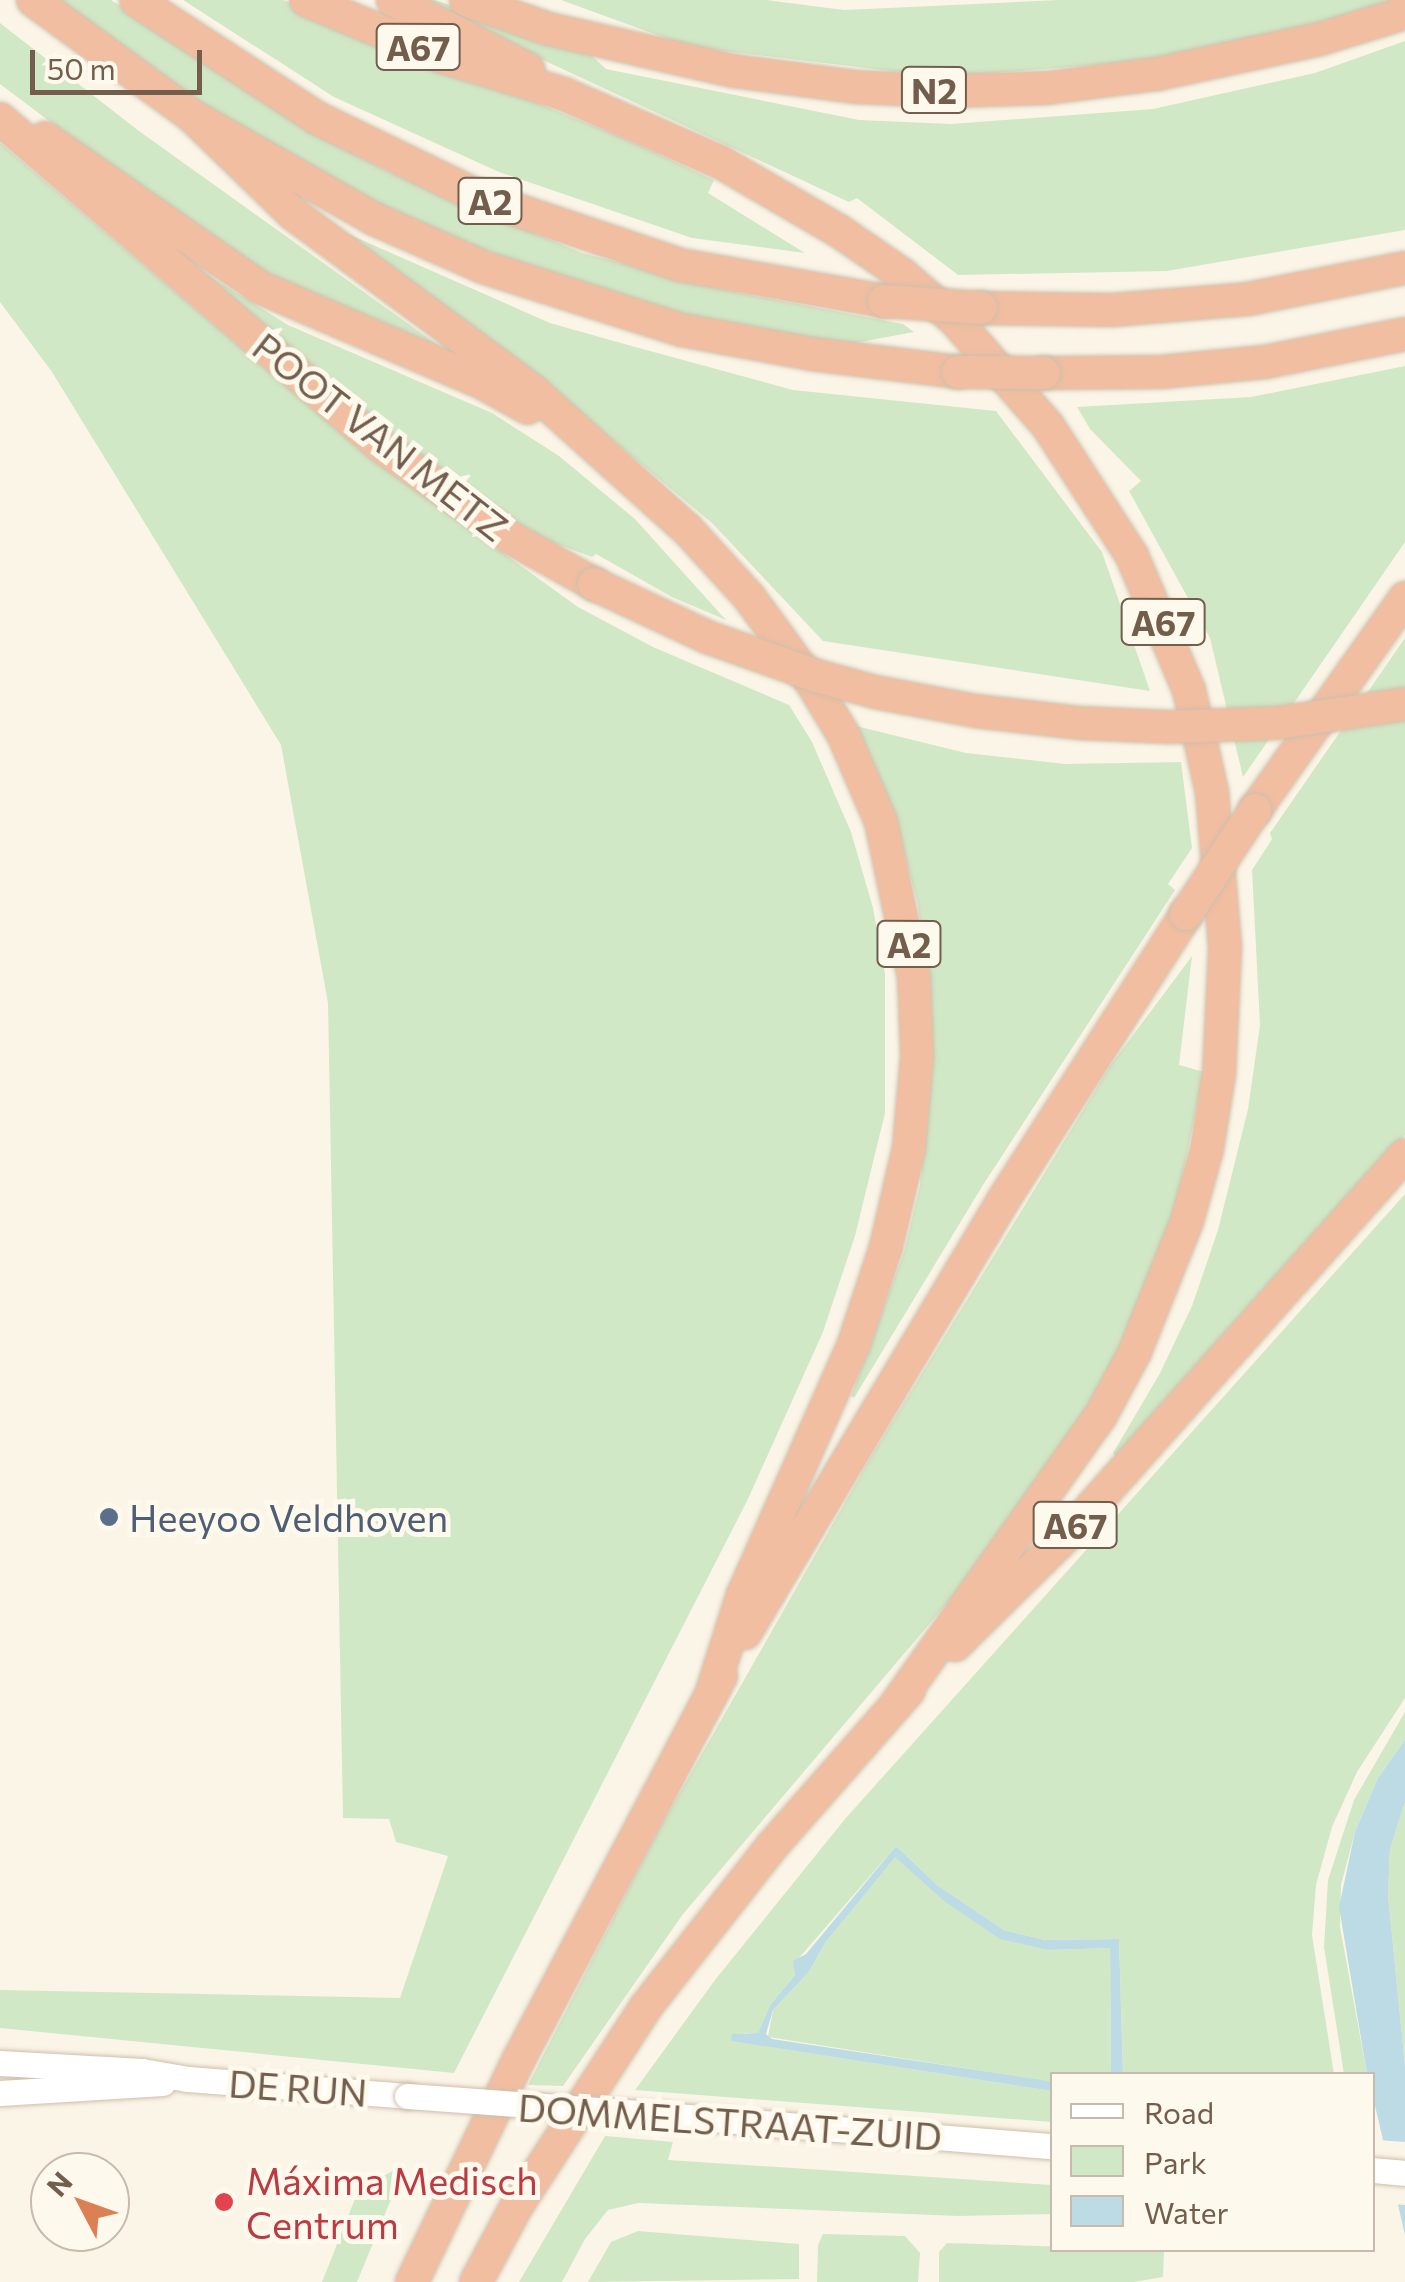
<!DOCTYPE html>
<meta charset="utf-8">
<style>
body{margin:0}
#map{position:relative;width:1405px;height:2282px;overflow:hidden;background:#fbf5e7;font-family:Commissioner,sans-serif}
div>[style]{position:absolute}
.green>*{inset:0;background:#d1e8c6}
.water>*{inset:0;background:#bddbe4}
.pier>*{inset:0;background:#fbf5e7}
.roads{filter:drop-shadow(0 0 2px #cfbfab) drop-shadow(0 0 2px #cfbfab)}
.secondary>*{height:25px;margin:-12.5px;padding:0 12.5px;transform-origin:12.5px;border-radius:12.5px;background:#fff}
.highway>*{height:32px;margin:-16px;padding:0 16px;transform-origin:16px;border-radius:16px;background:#f1bea2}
.bridges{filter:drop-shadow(0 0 2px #cfbfab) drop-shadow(0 0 2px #cfbfab)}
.secondary-bridge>*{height:25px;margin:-12.5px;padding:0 12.5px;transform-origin:12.5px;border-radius:12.5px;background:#fff}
.highway-bridge>*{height:32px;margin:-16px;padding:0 16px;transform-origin:16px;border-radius:16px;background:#f1bea2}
.dots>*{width:28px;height:28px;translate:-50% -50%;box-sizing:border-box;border:5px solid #fef9ed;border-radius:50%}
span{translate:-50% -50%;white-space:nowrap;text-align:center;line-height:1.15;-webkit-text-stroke:10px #fef9ed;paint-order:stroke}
.shield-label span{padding:2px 8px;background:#fef9ed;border:2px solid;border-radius:8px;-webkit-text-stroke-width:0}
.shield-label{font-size:35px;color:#735e4d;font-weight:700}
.street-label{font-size:38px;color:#735e4d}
.service-label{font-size:38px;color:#4e5e75}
.left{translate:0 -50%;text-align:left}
.health-label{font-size:38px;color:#be3a42}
.legend{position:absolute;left:1050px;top:2072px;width:325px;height:180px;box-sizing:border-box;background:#fef9ed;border:2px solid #c6bbad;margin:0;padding:12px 18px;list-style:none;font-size:30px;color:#735e4d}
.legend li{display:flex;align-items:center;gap:20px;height:50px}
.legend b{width:50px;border:2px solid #c6bbad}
.north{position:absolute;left:30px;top:2152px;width:100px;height:100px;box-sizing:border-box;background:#fef9ed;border:2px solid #c6bbad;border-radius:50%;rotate:311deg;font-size:28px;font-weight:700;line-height:40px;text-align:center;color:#735e4d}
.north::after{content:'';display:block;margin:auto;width:35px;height:45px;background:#dd7f54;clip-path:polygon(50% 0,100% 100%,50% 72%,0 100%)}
.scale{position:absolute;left:30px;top:50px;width:172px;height:45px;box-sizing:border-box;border:5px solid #735e4d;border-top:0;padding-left:12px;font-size:30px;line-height:35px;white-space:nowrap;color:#735e4d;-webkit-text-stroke:8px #fef9ed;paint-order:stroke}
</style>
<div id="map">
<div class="green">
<div style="clip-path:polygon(60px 0,111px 0,303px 127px,387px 171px,582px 253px,739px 293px,903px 324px,914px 332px,839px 346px,715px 324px,497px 256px,362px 197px,273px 148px,175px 87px)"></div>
<div style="clip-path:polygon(183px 0,283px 0,623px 138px,714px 180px,708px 193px,805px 253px,692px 238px,499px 172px,334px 97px)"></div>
<div style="clip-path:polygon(414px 0,435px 0,590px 54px,606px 69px,859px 120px,951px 124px,1153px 109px,1315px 73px,1405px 41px,1405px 230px,1167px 271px,958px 275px,857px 198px,849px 202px)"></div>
<div style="clip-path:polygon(561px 0,766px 0,844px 10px,1059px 0,1393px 0,1316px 27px,1160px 60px,941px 77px,690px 47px)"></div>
<div style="clip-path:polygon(0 23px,139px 131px,442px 348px,305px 298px,215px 246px,0 84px)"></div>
<div style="clip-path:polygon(0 143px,371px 458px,578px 607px,653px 647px,789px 705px,812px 742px,851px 832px,873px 908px,885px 974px,885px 1113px,855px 1236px,823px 1332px,747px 1501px,454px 2073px,0 2028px,0 1990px,400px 1998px,448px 1856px,396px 1842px,389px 1819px,343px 1818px,328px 1003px,281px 745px,52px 372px,0 302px)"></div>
<div style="clip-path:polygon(321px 222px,550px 323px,628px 345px,793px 390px,996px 411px,1102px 552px,1150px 691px,823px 641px,712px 523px,588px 420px)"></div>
<div style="clip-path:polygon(195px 267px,288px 325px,492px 413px,559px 456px,635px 519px,726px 620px,672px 597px,596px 554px,592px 557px,519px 530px,454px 487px)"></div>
<div style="clip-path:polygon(1405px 366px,1405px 542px,1243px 777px,1210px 638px,1129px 491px,1141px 481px,1090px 429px,1077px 407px,1251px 397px)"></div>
<div style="clip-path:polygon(1405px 638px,1405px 1135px,1118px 1459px,1113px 1453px,1159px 1375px,1192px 1306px,1218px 1230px,1248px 1109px,1260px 1025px,1252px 870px,1272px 839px,1270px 833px)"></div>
<div style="clip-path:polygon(856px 726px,966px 753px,1065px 764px,1181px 762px,1192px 848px,1168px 884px,1175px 890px,983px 1185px,854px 1398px,851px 1396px,904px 1252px,920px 1185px,933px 1055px,929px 976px,917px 901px,895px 819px)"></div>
<div style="clip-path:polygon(1192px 956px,1179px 1065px,1204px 1072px,1174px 1216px,1119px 1353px,1064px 1447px,965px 1582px,683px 1914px,563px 2086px,528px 2085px,658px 1831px,872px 1455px,1110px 1066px)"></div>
<div style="clip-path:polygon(1405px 1194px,1405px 1698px,1357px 1772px,1332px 1827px,1316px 1885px,1312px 1935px,1334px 2074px,1123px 2074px,1119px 1939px,1045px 1940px,1004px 1930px,937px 1885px,896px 1846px,799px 1958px,795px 1975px,770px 2005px,758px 2033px,744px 2033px,733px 2041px,1052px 2091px,1052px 2122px,635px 2090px,715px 1980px,845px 1819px)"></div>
<div style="clip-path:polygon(1405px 1712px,1405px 1740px,1378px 1778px,1355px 1832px,1341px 1885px,1340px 1927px,1367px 2074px,1344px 2074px,1324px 1947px,1328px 1880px,1354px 1800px)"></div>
<div style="clip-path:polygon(1405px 1802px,1405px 2066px,1388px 1895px,1390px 1849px)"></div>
<div style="clip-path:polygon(895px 1856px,965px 1914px,1049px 1950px,1110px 1948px,1111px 2074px,1052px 2074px,1052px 2082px,768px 2037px,773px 2010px,809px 1972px,825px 1943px)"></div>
<div style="clip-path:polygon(605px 2136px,673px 2142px,668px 2160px,1052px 2185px,1052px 2214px,958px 2216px,638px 2203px,608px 2210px,585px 2239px,562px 2282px,519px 2282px)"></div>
<div style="clip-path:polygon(406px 2163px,357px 2282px,322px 2282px,358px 2191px)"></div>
<div style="clip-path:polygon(638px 2231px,799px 2244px,799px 2279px,588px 2282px,611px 2242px)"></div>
<div style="clip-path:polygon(823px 2234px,905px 2236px,920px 2253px,918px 2282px,817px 2282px,818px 2245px)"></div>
<div style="clip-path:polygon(947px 2243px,1164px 2250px,1163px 2277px,1133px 2282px,939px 2282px,939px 2252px)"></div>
</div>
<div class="water">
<div style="clip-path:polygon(1405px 1740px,1405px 1802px,1390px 1849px,1388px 1895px,1405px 2066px,1405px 2235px,1373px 2097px,1372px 2074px,1367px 2074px,1339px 1907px,1355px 1832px,1378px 1778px)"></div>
<div style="clip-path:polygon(896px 1846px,937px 1885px,1004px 1930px,1045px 1940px,1119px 1939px,1123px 2074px,1111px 2074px,1110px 1948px,1049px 1950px,1000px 1939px,944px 1901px,895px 1857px,825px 1943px,809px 1972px,773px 2010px,766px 2034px,772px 2039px,1042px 2080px,1052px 2082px,1052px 2091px,731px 2041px,732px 2034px,758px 2033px,770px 2005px,795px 1975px,793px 1961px,806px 1954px)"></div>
</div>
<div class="pier">
<div style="clip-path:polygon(1378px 2140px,1405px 2142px,1405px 2205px,1394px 2204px)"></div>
</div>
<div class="roads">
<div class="secondary">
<div style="left:0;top:2063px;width:142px;rotate:3.2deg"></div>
<div style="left:142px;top:2071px;width:47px;rotate:9.9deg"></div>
<div style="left:188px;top:2079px;width:220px;rotate:4.4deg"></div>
<div style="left:0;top:2093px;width:163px;rotate:-3.5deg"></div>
<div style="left:663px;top:2115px;width:390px;rotate:4.6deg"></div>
<div style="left:1372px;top:2170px;width:33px;rotate:5deg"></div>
</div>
<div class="highway">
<div style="left:33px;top:0;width:197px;rotate:36.1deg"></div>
<div style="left:192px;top:116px;width:207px;rotate:29.5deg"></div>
<div style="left:372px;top:218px;width:121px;rotate:23.8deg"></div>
<div style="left:483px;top:267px;width:209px;rotate:17.6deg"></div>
<div style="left:682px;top:330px;width:132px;rotate:10.5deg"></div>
<div style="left:812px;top:354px;width:147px;rotate:7deg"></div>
<div style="left:136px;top:0;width:216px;rotate:33.1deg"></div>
<div style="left:317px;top:118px;width:186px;rotate:25.9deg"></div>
<div style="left:484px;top:199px;width:207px;rotate:18.6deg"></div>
<div style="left:680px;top:265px;width:207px;rotate:10deg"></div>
<div style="left:306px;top:0;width:148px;rotate:22.6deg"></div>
<div style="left:443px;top:57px;width:127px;rotate:17deg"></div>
<div style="left:564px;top:94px;width:172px;rotate:23.6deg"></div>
<div style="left:722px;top:163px;width:135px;rotate:30.2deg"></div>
<div style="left:839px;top:231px;width:78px;rotate:34.5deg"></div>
<div style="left:903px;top:275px;width:67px;rotate:40.8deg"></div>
<div style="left:954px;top:319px;width:142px;rotate:48.7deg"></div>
<div style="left:1048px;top:426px;width:155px;rotate:57.1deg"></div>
<div style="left:1132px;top:556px;width:146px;rotate:67deg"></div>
<div style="left:1189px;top:690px;width:105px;rotate:77.3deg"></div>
<div style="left:1212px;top:792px;width:157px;rotate:85.2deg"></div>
<div style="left:1225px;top:948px;width:126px;rotate:92.7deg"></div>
<div style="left:1219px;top:1074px;width:76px;rotate:99.1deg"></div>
<div style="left:1207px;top:1149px;width:75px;rotate:105.5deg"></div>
<div style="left:1187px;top:1221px;width:141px;rotate:111.7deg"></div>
<div style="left:1135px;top:1352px;width:72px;rotate:118.4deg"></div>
<div style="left:1101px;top:1415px;width:354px;rotate:125.3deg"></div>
<div style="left:393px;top:0;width:152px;rotate:27.1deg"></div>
<div style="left:466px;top:0;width:88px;rotate:19.3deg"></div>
<div style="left:549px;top:29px;width:190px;rotate:12.8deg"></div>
<div style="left:734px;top:71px;width:122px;rotate:7.5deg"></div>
<div style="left:855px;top:87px;width:94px;rotate:2.4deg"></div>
<div style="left:949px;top:91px;width:98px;rotate:-1.8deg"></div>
<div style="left:1047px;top:88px;width:111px;rotate:-7.3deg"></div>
<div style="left:1157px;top:74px;width:167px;rotate:-12.1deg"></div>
<div style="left:1320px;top:39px;width:89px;rotate:-17deg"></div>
<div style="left:192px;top:116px;width:139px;rotate:44.1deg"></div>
<div style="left:292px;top:213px;width:300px;rotate:36.4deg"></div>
<div style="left:533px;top:391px;width:207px;rotate:41.9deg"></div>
<div style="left:687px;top:529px;width:92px;rotate:47.6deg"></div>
<div style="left:749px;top:597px;width:107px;rotate:53.8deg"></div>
<div style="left:812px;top:683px;width:60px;rotate:58.7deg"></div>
<div style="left:843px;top:734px;width:96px;rotate:66.6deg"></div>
<div style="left:881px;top:822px;width:158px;rotate:78deg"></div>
<div style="left:914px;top:977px;width:79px;rotate:87.8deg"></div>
<div style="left:917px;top:1056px;width:92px;rotate:95deg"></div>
<div style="left:909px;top:1148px;width:102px;rotate:103.1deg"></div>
<div style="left:886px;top:1247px;width:102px;rotate:108.3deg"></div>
<div style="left:854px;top:1344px;width:274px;rotate:113.9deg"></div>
<div style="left:743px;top:1594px;width:106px;rotate:107.6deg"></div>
<div style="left:0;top:119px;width:502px;rotate:40.64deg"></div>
<div style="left:381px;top:446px;width:159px;rotate:35.3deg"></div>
<div style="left:511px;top:538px;width:95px;rotate:29deg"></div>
<div style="left:45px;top:138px;width:261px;rotate:34.8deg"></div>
<div style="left:259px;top:287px;width:244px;rotate:23.2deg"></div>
<div style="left:483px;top:383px;width:51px;rotate:29.1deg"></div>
<div style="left:981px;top:308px;width:131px;rotate:0.9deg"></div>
<div style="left:1112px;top:310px;width:136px;rotate:-4.6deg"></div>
<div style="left:1248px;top:299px;width:160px;rotate:-11.2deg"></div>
<div style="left:1044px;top:373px;width:117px;rotate:-0.5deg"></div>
<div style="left:1161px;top:372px;width:104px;rotate:-5.5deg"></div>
<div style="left:1265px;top:362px;width:143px;rotate:-11.3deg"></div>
<div style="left:1255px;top:810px;width:260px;rotate:-54.7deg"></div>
<div style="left:745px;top:1633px;width:505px;rotate:-59.17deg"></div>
<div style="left:1004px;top:1199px;width:338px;rotate:-57.4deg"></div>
<div style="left:955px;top:1645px;width:151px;rotate:-44.5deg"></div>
<div style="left:1063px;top:1539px;width:514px;rotate:-48.31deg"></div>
<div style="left:412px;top:2282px;width:247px;rotate:-64.4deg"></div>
<div style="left:519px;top:2059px;width:433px;rotate:-62.2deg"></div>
<div style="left:476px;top:2282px;width:85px;rotate:-61.9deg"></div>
<div style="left:516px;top:2207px;width:237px;rotate:-57deg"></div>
<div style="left:645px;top:2008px;width:207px;rotate:-51.9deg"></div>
<div style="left:773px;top:1845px;width:206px;rotate:-48.7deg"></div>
</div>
</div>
<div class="bridges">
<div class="secondary-bridge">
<div style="left:407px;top:2096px;width:257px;rotate:4.2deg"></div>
</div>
<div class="highway-bridge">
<div style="left:884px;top:301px;width:97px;rotate:4.1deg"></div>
<div style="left:958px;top:372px;width:86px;rotate:0.7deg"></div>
<div style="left:594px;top:584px;width:125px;rotate:25.1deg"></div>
<div style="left:707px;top:637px;width:117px;rotate:19.5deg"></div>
<div style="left:817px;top:676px;width:60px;rotate:15.4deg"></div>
<div style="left:875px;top:692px;width:103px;rotate:10.7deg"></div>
<div style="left:976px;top:711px;width:105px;rotate:6.6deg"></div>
<div style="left:1080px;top:723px;width:90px;rotate:2.5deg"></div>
<div style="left:1170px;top:727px;width:107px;rotate:-2.1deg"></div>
<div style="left:1277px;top:723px;width:129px;rotate:-8.4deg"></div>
<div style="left:1186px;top:914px;width:125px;rotate:-56.4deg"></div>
</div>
</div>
<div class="dots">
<div style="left:109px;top:1517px;background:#5c6f8a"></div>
<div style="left:224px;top:2202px;background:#e0444e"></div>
</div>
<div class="shield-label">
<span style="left:418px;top:47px">A67</span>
<span style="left:934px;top:90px">N2</span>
<span style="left:490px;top:201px">A2</span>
<span style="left:1163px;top:622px">A67</span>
<span style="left:909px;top:944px">A2</span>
<span style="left:1075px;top:1525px">A67</span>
</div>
<div class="street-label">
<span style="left:381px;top:436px;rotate:38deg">POOT VAN METZ</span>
<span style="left:298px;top:2087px;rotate:4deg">DE RUN</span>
<span style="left:730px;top:2121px;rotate:4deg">DOMMELSTRAAT-ZUID</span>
</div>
<div class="service-label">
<span class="left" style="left:129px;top:1517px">Heeyoo Veldhoven</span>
</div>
<div class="health-label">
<span class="left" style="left:246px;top:2202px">Máxima Medisch<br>Centrum</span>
</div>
<ul class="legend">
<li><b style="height:12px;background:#fff"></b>Road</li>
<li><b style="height:28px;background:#d1e8c6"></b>Park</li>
<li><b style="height:28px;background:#bddbe4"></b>Water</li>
</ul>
<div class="north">N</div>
<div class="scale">50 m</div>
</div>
